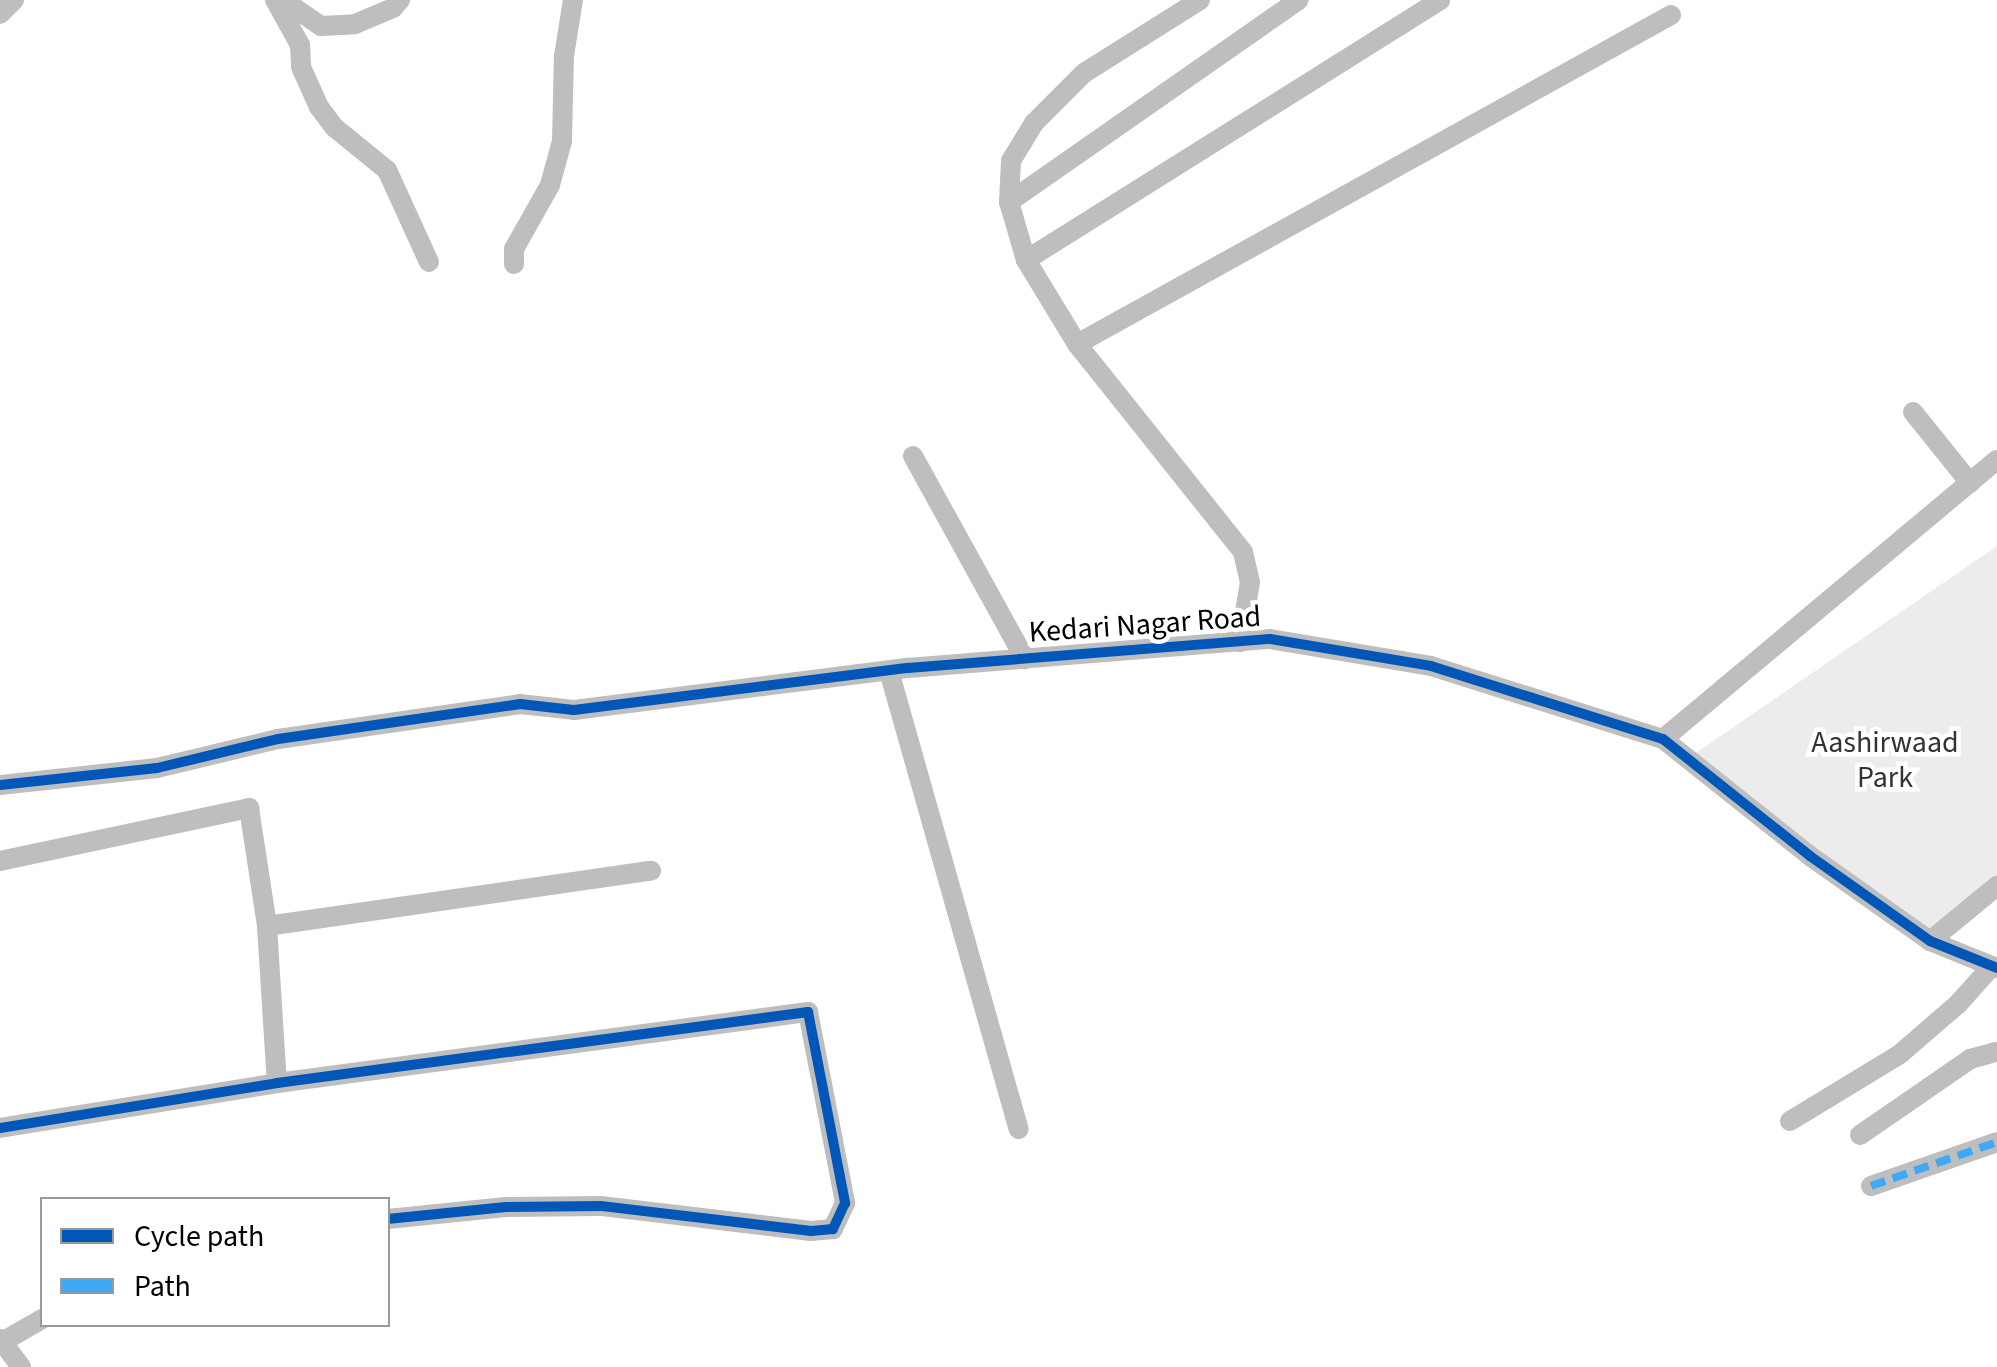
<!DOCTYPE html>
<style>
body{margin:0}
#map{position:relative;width:1997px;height:1367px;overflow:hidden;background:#fff;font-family:"Source Sans 3",sans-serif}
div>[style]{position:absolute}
.green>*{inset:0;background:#ececec}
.street>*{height:20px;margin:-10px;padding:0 10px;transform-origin:10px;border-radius:10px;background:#bebebe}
.quiet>*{height:8px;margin-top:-4px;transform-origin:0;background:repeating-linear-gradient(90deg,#3fa9f5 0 15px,transparent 0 23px)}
.cycleway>*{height:10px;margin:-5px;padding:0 5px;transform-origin:5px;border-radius:5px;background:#0057b8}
span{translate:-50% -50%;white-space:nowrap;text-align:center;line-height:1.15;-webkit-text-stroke:9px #fff;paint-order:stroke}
.street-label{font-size:30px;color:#000}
.park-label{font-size:30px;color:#333}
.legend{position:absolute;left:40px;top:1197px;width:350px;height:130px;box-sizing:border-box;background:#fff;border:2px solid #999;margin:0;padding:12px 18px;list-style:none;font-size:30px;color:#000}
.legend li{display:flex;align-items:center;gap:20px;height:50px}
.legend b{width:50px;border:2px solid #999}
</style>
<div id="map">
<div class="green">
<div style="clip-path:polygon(1997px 546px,1997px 887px,1930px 941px,1690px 757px)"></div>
</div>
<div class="street">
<div style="left:275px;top:0;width:51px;rotate:60.9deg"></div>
<div style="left:300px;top:45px;width:22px;rotate:87deg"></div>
<div style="left:301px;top:67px;width:44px;rotate:65.8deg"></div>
<div style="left:319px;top:107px;width:25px;rotate:53deg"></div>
<div style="left:334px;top:127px;width:68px;rotate:39.1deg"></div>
<div style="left:387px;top:170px;width:101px;rotate:65.5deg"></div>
<div style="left:283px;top:0;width:46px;rotate:34.4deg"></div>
<div style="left:321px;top:26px;width:34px;rotate:-3deg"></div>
<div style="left:355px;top:24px;width:41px;rotate:-22.8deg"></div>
<div style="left:393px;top:8px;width:11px;rotate:-49deg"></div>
<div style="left:1200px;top:0;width:137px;rotate:147.8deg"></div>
<div style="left:1084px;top:73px;width:71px;rotate:135deg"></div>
<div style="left:1034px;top:123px;width:44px;rotate:121.2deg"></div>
<div style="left:1011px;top:161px;width:41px;rotate:92.8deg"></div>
<div style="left:1009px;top:202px;width:60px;rotate:73.7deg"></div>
<div style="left:1026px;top:260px;width:98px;rotate:58.7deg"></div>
<div style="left:1077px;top:344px;width:266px;rotate:51.4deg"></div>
<div style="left:1243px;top:552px;width:31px;rotate:77deg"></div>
<div style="left:1250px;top:582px;width:61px;rotate:99.5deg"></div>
<div style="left:0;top:14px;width:20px;rotate:-45deg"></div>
<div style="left:1009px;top:202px;width:353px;rotate:-34.9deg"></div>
<div style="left:1026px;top:260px;width:489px;rotate:-32.1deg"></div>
<div style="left:514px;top:264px;width:15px;rotate:-90deg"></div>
<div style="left:514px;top:249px;width:73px;rotate:-60.6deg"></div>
<div style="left:550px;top:185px;width:46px;rotate:-74.7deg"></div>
<div style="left:562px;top:141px;width:85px;rotate:-88.7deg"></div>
<div style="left:564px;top:56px;width:57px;rotate:-80.9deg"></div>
<div style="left:1077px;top:344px;width:679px;rotate:-28.98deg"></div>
<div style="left:1913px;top:412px;width:91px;rotate:51.2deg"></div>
<div style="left:913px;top:456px;width:232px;rotate:61.1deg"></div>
<div style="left:889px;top:671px;width:476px;rotate:74.2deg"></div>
<div style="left:1663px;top:739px;width:435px;rotate:-39.9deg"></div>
<div style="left:0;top:785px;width:158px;rotate:-6.2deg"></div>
<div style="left:157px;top:768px;width:124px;rotate:-13.5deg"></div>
<div style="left:278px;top:739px;width:245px;rotate:-8.2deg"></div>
<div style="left:520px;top:704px;width:54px;rotate:6.3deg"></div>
<div style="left:574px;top:710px;width:337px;rotate:-7.2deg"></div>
<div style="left:908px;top:668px;width:363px;rotate:-4.6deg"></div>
<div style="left:1270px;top:639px;width:163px;rotate:9.5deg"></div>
<div style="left:1431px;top:666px;width:243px;rotate:17.5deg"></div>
<div style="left:1663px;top:739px;width:188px;rotate:38.5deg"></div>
<div style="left:1810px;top:856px;width:147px;rotate:35.3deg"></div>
<div style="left:1930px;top:941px;width:72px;rotate:21.9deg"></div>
<div style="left:0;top:861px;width:255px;rotate:-12deg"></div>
<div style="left:249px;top:808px;width:119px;rotate:81.3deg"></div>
<div style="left:267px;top:926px;width:157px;rotate:86.4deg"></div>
<div style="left:267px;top:926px;width:388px;rotate:-8.2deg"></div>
<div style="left:1930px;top:941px;width:87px;rotate:-39.4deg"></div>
<div style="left:1790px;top:1121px;width:129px;rotate:-31.3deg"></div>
<div style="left:1900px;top:1054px;width:77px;rotate:-40.8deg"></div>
<div style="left:1958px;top:1004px;width:51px;rotate:-48.2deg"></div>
<div style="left:0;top:1128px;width:281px;rotate:-9.2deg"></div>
<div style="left:277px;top:1083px;width:536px;rotate:-7.62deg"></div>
<div style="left:808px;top:1012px;width:195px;rotate:79deg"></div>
<div style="left:845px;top:1203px;width:29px;rotate:115deg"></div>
<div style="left:833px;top:1229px;width:22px;rotate:175deg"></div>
<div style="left:811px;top:1231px;width:212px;rotate:-173.2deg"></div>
<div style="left:600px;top:1206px;width:94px;rotate:179.4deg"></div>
<div style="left:506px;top:1207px;width:119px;rotate:174.2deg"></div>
<div style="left:1860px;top:1135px;width:134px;rotate:-34.6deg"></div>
<div style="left:1970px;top:1059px;width:28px;rotate:-15deg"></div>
<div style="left:1871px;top:1186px;width:133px;rotate:-19.2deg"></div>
<div style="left:0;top:1339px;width:35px;rotate:53deg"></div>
<div style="left:2px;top:1342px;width:46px;rotate:-29.9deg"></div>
</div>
<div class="quiet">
<div style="left:1871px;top:1186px;width:133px;rotate:-19.2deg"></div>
</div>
<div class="cycleway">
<div style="left:0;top:785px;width:158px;rotate:-6.2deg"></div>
<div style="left:157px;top:768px;width:124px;rotate:-13.5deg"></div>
<div style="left:278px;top:739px;width:245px;rotate:-8.2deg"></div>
<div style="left:520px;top:704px;width:54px;rotate:6.3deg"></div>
<div style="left:574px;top:710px;width:337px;rotate:-7.2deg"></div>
<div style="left:908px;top:668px;width:363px;rotate:-4.6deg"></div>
<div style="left:1270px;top:639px;width:163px;rotate:9.5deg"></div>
<div style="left:1431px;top:666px;width:243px;rotate:17.5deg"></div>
<div style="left:1663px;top:739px;width:188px;rotate:38.5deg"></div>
<div style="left:1810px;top:856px;width:147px;rotate:35.3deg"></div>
<div style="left:1930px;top:941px;width:72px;rotate:21.9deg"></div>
<div style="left:0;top:1128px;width:281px;rotate:-9.2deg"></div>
<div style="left:277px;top:1083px;width:536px;rotate:-7.62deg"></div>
<div style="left:808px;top:1012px;width:195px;rotate:79deg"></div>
<div style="left:845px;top:1203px;width:29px;rotate:115deg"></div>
<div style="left:833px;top:1229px;width:22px;rotate:175deg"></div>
<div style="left:811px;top:1231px;width:212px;rotate:-173.2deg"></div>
<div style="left:600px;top:1206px;width:94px;rotate:179.4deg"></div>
<div style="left:506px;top:1207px;width:119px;rotate:174.2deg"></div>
</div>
<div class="street-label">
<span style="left:1145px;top:625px;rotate:-4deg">Kedari Nagar Road</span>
</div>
<div class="park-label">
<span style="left:1885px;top:760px">Aashirwaad<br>Park</span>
</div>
<ul class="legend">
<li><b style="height:12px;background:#0057b8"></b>Cycle path</li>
<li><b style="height:12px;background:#3fa9f5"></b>Path</li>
</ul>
</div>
